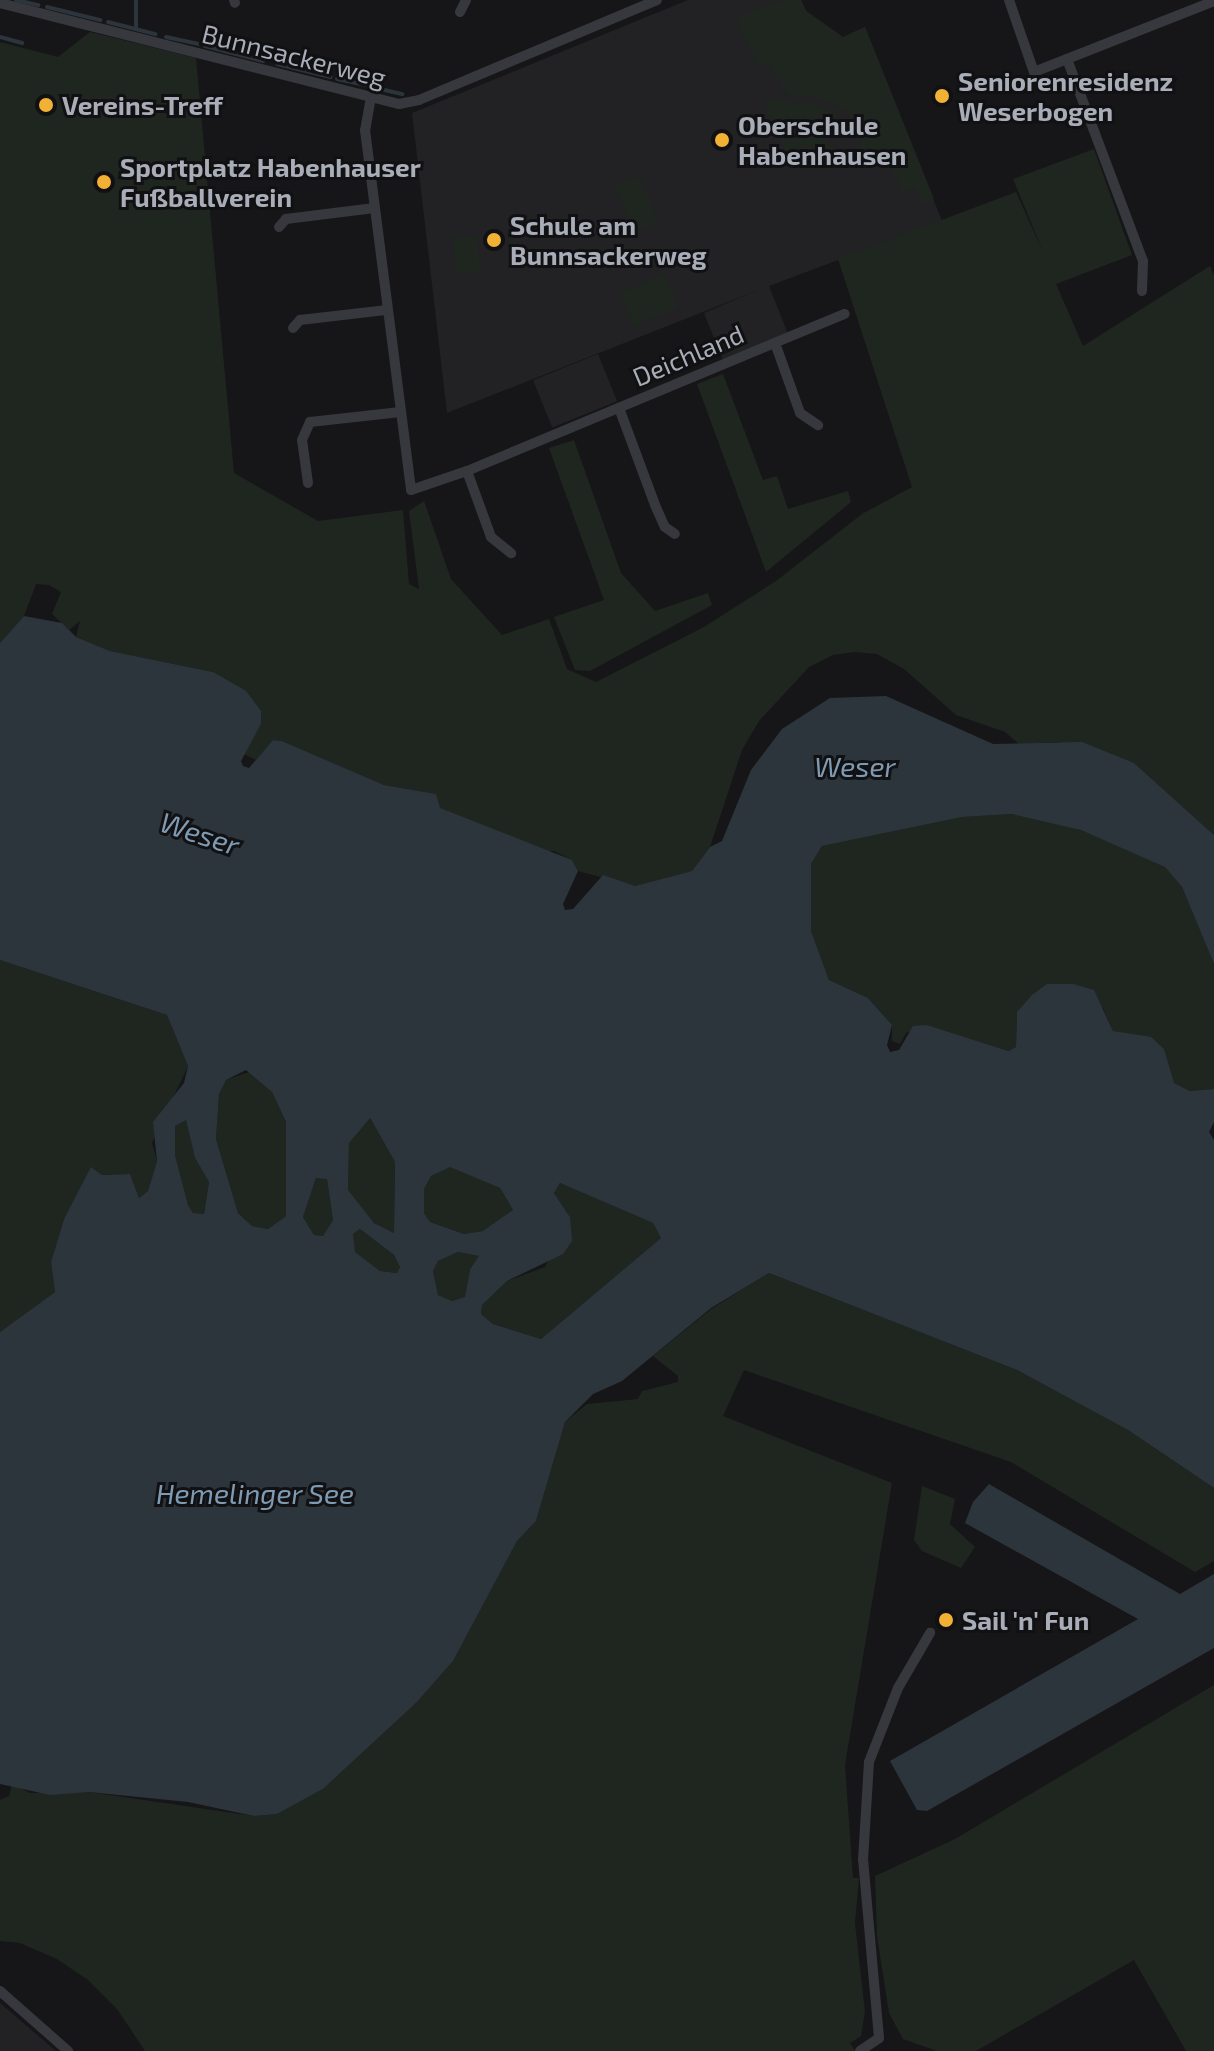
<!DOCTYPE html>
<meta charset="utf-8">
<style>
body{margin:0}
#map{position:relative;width:1214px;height:2051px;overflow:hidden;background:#161618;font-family:"Exo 2",sans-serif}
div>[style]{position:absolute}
.built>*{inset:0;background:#222225;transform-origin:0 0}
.green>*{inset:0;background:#1e261f;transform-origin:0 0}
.water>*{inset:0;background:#2c353c}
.stream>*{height:4px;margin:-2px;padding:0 2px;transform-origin:2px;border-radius:2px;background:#2c353c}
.street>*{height:10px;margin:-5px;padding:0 5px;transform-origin:5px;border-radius:5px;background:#37383d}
.dots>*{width:22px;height:22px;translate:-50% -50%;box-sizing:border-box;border:4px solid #111113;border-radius:50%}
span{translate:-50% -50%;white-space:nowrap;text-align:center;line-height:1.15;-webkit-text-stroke:6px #111113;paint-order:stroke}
.street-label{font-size:26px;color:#a8adb8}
.poi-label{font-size:26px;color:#a8adb8;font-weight:700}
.left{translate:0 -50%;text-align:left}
.water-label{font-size:28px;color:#7f9bb3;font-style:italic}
</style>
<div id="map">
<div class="built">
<div style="clip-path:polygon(688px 0,801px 0,806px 11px,843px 37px,865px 27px,942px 221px,769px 286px,788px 334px,723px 360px,704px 313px,761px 289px,447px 413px,412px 113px)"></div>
<div style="left:598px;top:354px;width:51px;height:70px;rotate:68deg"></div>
<div style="clip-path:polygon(0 2003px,56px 2051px,0 2051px)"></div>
</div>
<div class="green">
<div style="clip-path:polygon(781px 0,801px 0,806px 11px,843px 37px,865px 27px,934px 199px,922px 204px,915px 187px,903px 192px,884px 154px,866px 160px,847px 111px,815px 97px,788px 95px,768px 63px,759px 68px,735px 19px)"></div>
<div style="clip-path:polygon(90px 32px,196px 58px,234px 473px,318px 521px,403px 510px,409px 584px,419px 589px,409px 511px,424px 501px,451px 579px,502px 635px,549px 619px,567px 669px,596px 682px,704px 627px,776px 581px,862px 514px,912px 487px,838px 259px,1016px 192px,1044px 254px,1013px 179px,1094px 149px,1132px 255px,1056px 284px,1083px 346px,1210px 266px,1214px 275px,1214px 835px,1134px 763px,1058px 742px,1019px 744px,1005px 732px,956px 715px,904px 669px,877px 654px,855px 652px,833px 655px,809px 667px,759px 721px,742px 750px,710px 847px,692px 871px,635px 886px,578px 871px,572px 860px,554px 851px,541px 851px,439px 808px,435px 794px,384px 785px,282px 741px,273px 740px,256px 760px,244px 754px,261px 724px,213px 672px,110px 651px,76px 637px,80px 621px,69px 630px,52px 614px,61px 592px,49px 585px,36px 584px,24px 616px,0 643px,0 42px,58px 57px)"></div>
<div style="clip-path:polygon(770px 99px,815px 105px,839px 115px,820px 123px,832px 152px,792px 168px,764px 102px)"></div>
<div style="left:639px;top:176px;width:49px;height:26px;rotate:67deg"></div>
<div style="left:476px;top:235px;width:37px;height:24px;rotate:82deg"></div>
<div style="left:664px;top:274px;width:36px;height:48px;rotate:67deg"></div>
<div style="clip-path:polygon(723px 374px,763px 480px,777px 476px,788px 509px,848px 491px,851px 502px,766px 572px,697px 384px)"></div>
<div style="clip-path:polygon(574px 440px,621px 573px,655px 611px,708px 593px,712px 605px,590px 671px,575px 670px,554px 617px,604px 600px,549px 448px)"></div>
<div style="clip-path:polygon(1012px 814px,1062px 823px,1141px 853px,1165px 867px,1182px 887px,1214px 964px,1214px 1089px,1190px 1091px,1174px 1083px,1132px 1035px,1113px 1031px,1103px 1008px,1017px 1012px,1016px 1047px,1007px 1051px,927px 1025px,906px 1033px,900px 1044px,892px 1041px,892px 1025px,868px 998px,829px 980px,811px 931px,811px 864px,822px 846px,962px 817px)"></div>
<div style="clip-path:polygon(0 960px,167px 1015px,188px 1066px,152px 1143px,157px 1161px,148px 1191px,139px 1198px,130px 1174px,102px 1175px,92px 1168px,64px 1219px,51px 1262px,55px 1292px,0 1332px)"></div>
<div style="clip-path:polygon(252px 1071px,272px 1092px,286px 1122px,286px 1216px,268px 1229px,252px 1226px,238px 1213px,216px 1139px,219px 1094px,226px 1080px)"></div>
<div style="clip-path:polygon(369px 1117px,395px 1162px,394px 1233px,374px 1223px,348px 1191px,349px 1143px)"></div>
<div style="clip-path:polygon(186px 1120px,195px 1158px,209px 1182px,204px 1214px,193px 1213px,188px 1205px,175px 1155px,175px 1126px)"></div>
<div style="clip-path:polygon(450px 1166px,500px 1188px,513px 1210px,484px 1231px,464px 1234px,430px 1222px,424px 1213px,424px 1189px,431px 1176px)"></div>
<div style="clip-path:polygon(316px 1178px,327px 1178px,333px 1220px,323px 1236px,314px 1235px,303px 1217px)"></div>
<div style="clip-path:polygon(560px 1183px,653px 1223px,661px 1238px,541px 1339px,493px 1324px,481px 1314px,482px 1305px,507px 1281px,545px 1267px,570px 1217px,554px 1193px)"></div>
<div style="clip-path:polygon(360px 1229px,394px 1255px,400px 1267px,397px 1273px,380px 1271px,354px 1252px,353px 1234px)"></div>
<div style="clip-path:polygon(458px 1252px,479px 1256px,470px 1269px,465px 1297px,452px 1301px,438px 1295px,433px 1271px,438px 1261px)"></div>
<div style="clip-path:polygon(769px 1273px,1017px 1370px,1128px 1430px,1214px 1488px,1214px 1561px,1195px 1572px,1011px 1462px,744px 1370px,723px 1416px,892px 1483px,845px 1765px,853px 1878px,859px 1878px,855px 1923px,865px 2012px,861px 2036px,850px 2043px,855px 2051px,145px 2051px,117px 2009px,88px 1980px,57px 1959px,20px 1943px,0 1941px,0 1800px,9px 1796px,12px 1784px,30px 1793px,89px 1792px,254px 1816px,277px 1814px,323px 1789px,417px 1702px,453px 1661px,517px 1541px,536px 1521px,565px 1422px,587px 1404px,638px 1399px,642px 1391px,678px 1382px,678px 1376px,653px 1356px,711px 1309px)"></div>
<div style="clip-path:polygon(922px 1486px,955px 1499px,950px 1524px,975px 1547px,961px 1568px,922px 1551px,914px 1540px)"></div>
<div style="clip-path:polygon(1214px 1685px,1214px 2051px,1186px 2051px,1134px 1960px,976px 2051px,937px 2051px,903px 2039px,889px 2013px,877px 1936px,875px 1876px,955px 1839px)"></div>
</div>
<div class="water">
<div style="clip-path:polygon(evenodd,24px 616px,62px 623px,76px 637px,110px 651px,213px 672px,246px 691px,261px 711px,261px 724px,241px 761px,243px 766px,249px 768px,273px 740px,282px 741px,384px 785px,436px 794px,440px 808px,572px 860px,578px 871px,563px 904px,565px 910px,573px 909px,603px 875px,635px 886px,692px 871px,710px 847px,722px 841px,751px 770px,782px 729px,830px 698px,886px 696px,993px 744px,1082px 742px,1134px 763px,1214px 835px,1214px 964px,1182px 887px,1165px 867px,1081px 830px,1012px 814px,962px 817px,822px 846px,811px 864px,811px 931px,829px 980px,868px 998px,892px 1025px,887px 1045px,890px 1052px,899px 1050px,913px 1026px,927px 1025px,1008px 1051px,1016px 1047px,1017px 1012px,1032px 995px,1047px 984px,1073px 984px,1094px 990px,1113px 1031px,1151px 1037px,1164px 1049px,1174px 1083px,1190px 1091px,1214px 1089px,1214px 1122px,1209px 1132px,1214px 1140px,1214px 1488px,1128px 1430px,1017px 1370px,769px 1273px,711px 1308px,622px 1381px,593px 1394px,565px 1422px,536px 1521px,517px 1541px,453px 1661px,417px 1702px,323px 1789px,277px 1814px,254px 1816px,188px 1802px,89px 1792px,50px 1795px,0 1784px,0 1332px,55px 1292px,51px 1262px,64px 1219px,91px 1167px,102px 1175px,130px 1174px,139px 1198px,148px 1191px,157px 1161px,153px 1122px,184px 1083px,188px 1066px,167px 1015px,0 960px,0 643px,24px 616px,246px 1070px,272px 1092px,286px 1122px,286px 1216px,268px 1229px,252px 1226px,238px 1213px,216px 1139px,219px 1094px,226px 1080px,246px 1070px,24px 616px,370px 1118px,395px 1162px,394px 1233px,374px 1223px,348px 1190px,349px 1143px,370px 1118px,24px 616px,186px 1120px,195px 1158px,209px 1182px,204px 1214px,193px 1213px,188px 1205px,175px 1155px,175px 1126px,186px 1120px,24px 616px,450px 1167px,500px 1188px,513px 1210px,483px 1231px,464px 1234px,430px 1222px,424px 1213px,424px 1189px,431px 1176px,450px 1167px,24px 616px,316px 1178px,327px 1179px,333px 1220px,323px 1236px,314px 1235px,303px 1217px,316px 1178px,24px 616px,560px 1183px,653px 1223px,661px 1238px,541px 1339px,493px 1324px,481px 1314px,482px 1305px,507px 1281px,563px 1254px,572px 1241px,570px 1217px,554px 1193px,560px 1183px,24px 616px,360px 1229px,394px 1255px,400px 1267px,397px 1273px,380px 1271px,355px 1252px,353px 1234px,360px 1229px,24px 616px,458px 1252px,479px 1256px,470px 1269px,465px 1297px,452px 1301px,438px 1295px,433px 1271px,438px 1261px,458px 1252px)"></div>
<div style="clip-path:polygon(989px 1484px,1180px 1594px,1214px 1574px,1214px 1648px,927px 1811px,917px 1810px,890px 1761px,1138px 1619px,965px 1523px,973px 1502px)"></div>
</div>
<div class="stream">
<div style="left:16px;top:0;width:23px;rotate:13deg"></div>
<div style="left:136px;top:0;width:29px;rotate:90deg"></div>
<div style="left:47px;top:7px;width:55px;rotate:13.8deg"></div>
<div style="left:108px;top:22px;width:49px;rotate:14.3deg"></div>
<div style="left:0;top:37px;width:23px;rotate:15deg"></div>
<div style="left:166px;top:37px;width:33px;rotate:12deg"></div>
<div style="left:205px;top:46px;width:60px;rotate:14.5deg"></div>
<div style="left:277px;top:64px;width:55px;rotate:13.8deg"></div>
<div style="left:337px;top:79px;width:33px;rotate:12deg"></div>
<div style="left:380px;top:89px;width:23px;rotate:13deg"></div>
</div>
<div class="street">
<div style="left:234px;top:0;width:3px;rotate:72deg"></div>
<div style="left:1009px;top:0;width:76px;rotate:70.9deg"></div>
<div style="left:1034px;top:72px;width:193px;rotate:-21.5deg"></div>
<div style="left:0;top:3px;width:412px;rotate:14.2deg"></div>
<div style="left:399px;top:104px;width:20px;rotate:-11deg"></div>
<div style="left:419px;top:100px;width:258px;rotate:-22.8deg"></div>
<div style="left:460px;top:12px;width:13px;rotate:-63deg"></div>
<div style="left:1067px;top:59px;width:216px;rotate:69.4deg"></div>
<div style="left:1143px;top:261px;width:30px;rotate:92deg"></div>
<div style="left:371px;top:97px;width:34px;rotate:100deg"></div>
<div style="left:365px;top:130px;width:363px;rotate:82.7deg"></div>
<div style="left:411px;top:490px;width:59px;rotate:-18.7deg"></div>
<div style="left:467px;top:471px;width:409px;rotate:-22.6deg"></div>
<div style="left:279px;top:227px;width:11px;rotate:-49deg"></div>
<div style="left:286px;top:219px;width:89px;rotate:-7.1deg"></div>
<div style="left:293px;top:328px;width:11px;rotate:-49deg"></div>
<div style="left:300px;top:320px;width:88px;rotate:-6.6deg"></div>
<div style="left:775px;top:343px;width:74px;rotate:70.3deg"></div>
<div style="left:800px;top:413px;width:22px;rotate:34deg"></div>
<div style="left:619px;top:408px;width:103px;rotate:69.6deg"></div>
<div style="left:655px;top:505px;width:24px;rotate:66deg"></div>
<div style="left:665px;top:527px;width:12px;rotate:35deg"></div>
<div style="left:467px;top:471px;width:70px;rotate:70deg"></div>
<div style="left:491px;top:537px;width:26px;rotate:39deg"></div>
<div style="left:308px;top:483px;width:43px;rotate:-97.9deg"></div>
<div style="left:302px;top:440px;width:20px;rotate:-66deg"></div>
<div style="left:310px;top:422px;width:91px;rotate:-6.3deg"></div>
<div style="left:0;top:1991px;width:91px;rotate:41.4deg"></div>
<div style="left:860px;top:2051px;width:23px;rotate:-34deg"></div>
<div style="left:879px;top:2038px;width:179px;rotate:-95.1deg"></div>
<div style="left:863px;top:1860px;width:98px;rotate:-86.5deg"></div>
<div style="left:869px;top:1762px;width:79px;rotate:-68.6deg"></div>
<div style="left:898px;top:1688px;width:64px;rotate:-59.8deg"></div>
</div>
<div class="dots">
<div style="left:942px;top:96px;background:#f2b134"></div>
<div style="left:46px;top:105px;background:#f2b134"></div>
<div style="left:722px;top:140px;background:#f2b134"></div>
<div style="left:104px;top:182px;background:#f2b134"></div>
<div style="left:494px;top:240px;background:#f2b134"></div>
<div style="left:946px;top:1620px;background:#f2b134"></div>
</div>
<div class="street-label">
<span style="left:294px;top:55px;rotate:14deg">Bunnsackerweg</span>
<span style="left:688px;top:355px;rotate:-23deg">Deichland</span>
</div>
<div class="poi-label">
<span class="left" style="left:958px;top:96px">Seniorenresidenz<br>Weserbogen</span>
<span class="left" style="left:62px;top:105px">Vereins-Treff</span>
<span class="left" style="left:738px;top:140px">Oberschule<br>Habenhausen</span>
<span class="left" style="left:120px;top:182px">Sportplatz Habenhauser<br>Fußballverein</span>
<span class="left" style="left:510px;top:240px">Schule am<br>Bunnsackerweg</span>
<span class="left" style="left:962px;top:1620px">Sail 'n' Fun</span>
</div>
<div class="water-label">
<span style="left:855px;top:766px">Weser</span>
<span style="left:200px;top:833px;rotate:18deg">Weser</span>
<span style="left:255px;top:1493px">Hemelinger See</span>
</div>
</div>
